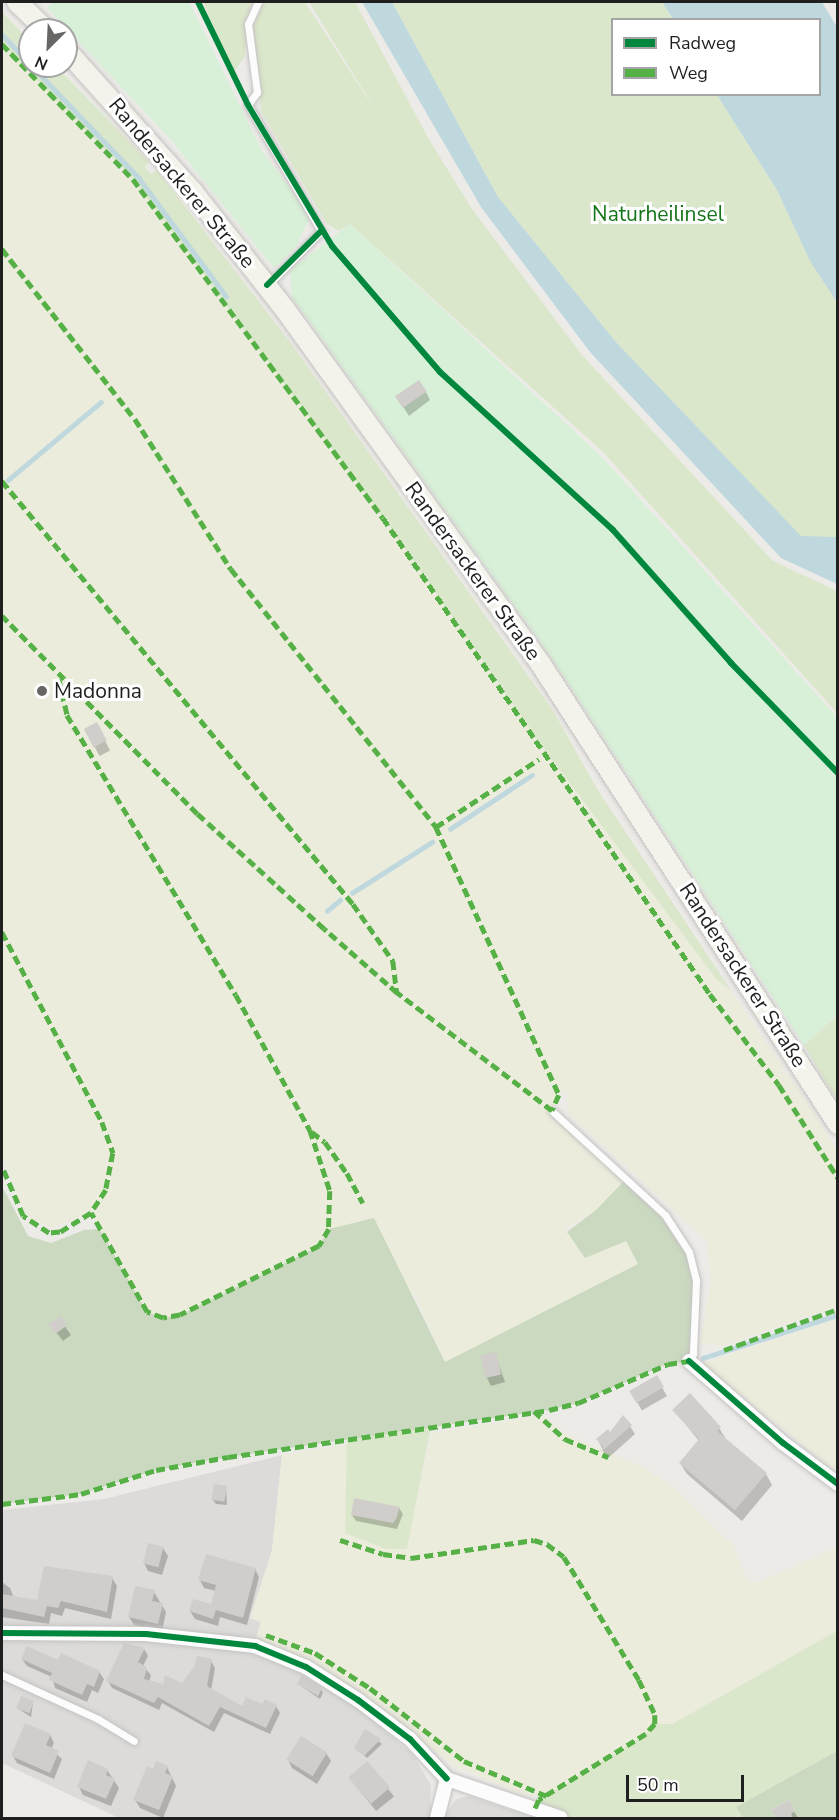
<!DOCTYPE html>
<meta charset="utf-8">
<style>
body{margin:0}
#map{position:relative;width:839px;height:1820px;overflow:hidden;background:#edebe8;font-family:"Nunito Sans",sans-serif}
div>[style]{position:absolute}
.residential>*{inset:0;background:#dcdbd9}
.farmland>*{inset:0;background:#ececdc}
.grass>*{inset:0;background:#dbe7ca}
.forest>*{inset:0;background:#cad9bf}
.park>*{inset:0;background:#d8f0d7}
.water>*{inset:0;background:#bed8de}
.shadow>*{inset:0;background:#0003;transform-origin:0 0}
.stream>*{height:4.5px;margin:-2.25px;padding:0 2.25px;transform-origin:2.25px;border-radius:2.25px;background:#bed8de}
.building>*{inset:0;background:#d0cdcb;transform-origin:0 0}
.roads{filter:drop-shadow(0 0 2px #c4c3c2) drop-shadow(0 0 2px #c4c3c2)}
.service>*{height:7px;margin:-3.5px;padding:0 3.5px;transform-origin:3.5px;border-radius:3.5px;background:#fcfcfc}
.minor>*{height:14px;margin:-7px;padding:0 7px;transform-origin:7px;border-radius:7px;background:#fcfcfc}
.secondary>*{height:20px;margin:-10px;padding:0 10px;transform-origin:10px;border-radius:10px;background:#f3f3eb}
.quiet>*{height:4.5px;margin-top:-2.25px;transform-origin:0;background:repeating-linear-gradient(90deg,#55b145 0 9px,transparent 0 13.5px)}
.cycleway>*{height:6px;margin:-3px;padding:0 3px;transform-origin:3px;border-radius:3px;background:#00873e}
.dots>*{width:16px;height:16px;translate:-50% -50%;box-sizing:border-box;border:3px solid #fff;border-radius:50%}
span{translate:-50% -50%;white-space:nowrap;text-align:center;line-height:1.15;-webkit-text-stroke:6px #fff;paint-order:stroke}
.street-label{font-size:21px;color:#1f1f1f}
.park-label{font-size:21px;color:#157519}
.poi-label{font-size:21px;color:#1f1f1f}
.left{translate:0 -50%;text-align:left}
.frame{position:absolute;inset:0;border:3px solid #1f1f1f;pointer-events:none}
.legend{position:absolute;left:611px;top:18px;width:210px;height:78px;box-sizing:border-box;background:#fff;border:2px solid #a5a5a5;margin:0;padding:8px 10px;list-style:none;font-size:18px;color:#1f1f1f}
.legend li{display:flex;align-items:center;gap:12px;height:30px}
.legend b{width:30px;border:2px solid #a5a5a5}
.north{position:absolute;left:18px;top:18px;width:60px;height:60px;box-sizing:border-box;background:#fff;border:2px solid #a5a5a5;border-radius:50%;rotate:204deg;font-size:16px;font-weight:700;line-height:24px;text-align:center;color:#1f1f1f}
.north::after{content:'';display:block;margin:auto;width:21px;height:27px;background:#676665;clip-path:polygon(50% 0,100% 100%,50% 72%,0 100%)}
.scale{position:absolute;left:626px;top:1775px;width:118px;height:27px;box-sizing:border-box;border:3px solid #1f1f1f;border-top:0;padding-left:8px;font-size:18px;line-height:21px;white-space:nowrap;color:#1f1f1f;-webkit-text-stroke:4px #fff;paint-order:stroke}
</style>
<div id="map">
<div class="residential">
<div style="clip-path:polygon(282px 1455px,272px 1551px,250px 1618px,261px 1622px,252px 1654px,293px 1667px,355px 1705px,413px 1755px,431px 1785px,430px 1805px,447px 1813px,456px 1799px,469px 1796px,535px 1818px,119px 1818px,2px 1763px,2px 1510px,104px 1499px)"></div>
</div>
<div class="farmland">
<div style="clip-path:polygon(2px 44px,133px 179px,393px 531px,545px 750px,717px 980px,731px 990px,819px 1120px,837px 1151px,837px 1306px,723px 1346px,700px 1343px,711px 1282px,707px 1241px,568px 1113px,567px 1089px,559px 1095px,552px 1111px,626px 1179px,596px 1210px,565px 1229px,584px 1258px,626px 1241px,638px 1264px,445px 1362px,414px 1294px,329px 1229px,319px 1246px,180px 1315px,163px 1318px,147px 1312px,91px 1213px,52px 1228px,31px 1219px,21px 1206px,2px 1156px)"></div>
<div style="clip-path:polygon(837px 1319px,838px 1319px,837px 1472px,702px 1363px)"></div>
<div style="clip-path:polygon(544px 1415px,566px 1434px,643px 1467px,671px 1485px,733px 1545px,746px 1578px,757px 1583px,837px 1547px,837px 1631px,671px 1724px,655px 1724px,646px 1734px,547px 1796px,524px 1795px,454px 1766px,363px 1695px,309px 1662px,255px 1641px,261px 1622px,250px 1618px,272px 1551px,282px 1455px,347px 1444px,345px 1533px,386px 1549px,407px 1549px,431px 1433px)"></div>
</div>
<div class="grass">
<div style="clip-path:polygon(203px 2px,251px 2px,244px 58px,233px 73px)"></div>
<div style="clip-path:polygon(265px 2px,305px 2px,379px 116px,309px 2px,355px 2px,430px 141px,472px 209px,582px 355px,773px 561px,837px 591px,837px 713px,603px 452px,350px 224px,339px 231px,327px 224px,261px 111px,253px 25px)"></div>
<div style="clip-path:polygon(392px 2px,662px 2px,673px 19px,612px 20px,612px 94px,717px 95px,777px 190px,811px 263px,837px 302px,837px 537px,801px 537px,615px 341px,498px 197px)"></div>
<div style="clip-path:polygon(2px 12px,30px 41px,30px 66px,56px 66px,149px 162px,145px 167px,151px 174px,157px 170px,290px 342px,552px 709px,599px 792px,731px 990px,717px 980px,545px 750px,393px 531px,133px 179px,2px 44px)"></div>
<div style="clip-path:polygon(837px 1016px,837px 1101px,804px 1045px)"></div>
<div style="clip-path:polygon(431px 1426px,407px 1549px,386px 1549px,345px 1533px,347px 1438px)"></div>
<div style="clip-path:polygon(837px 1631px,837px 1751px,736px 1807px,743px 1818px,561px 1818px,535px 1809px,539px 1800px,646px 1734px,655px 1724px,672px 1724px)"></div>
</div>
<div class="forest">
<div style="clip-path:polygon(626px 1179px,679px 1233px,696px 1281px,689px 1361px,667px 1364px,578px 1403px,549px 1410px,228px 1457px,156px 1470px,81px 1494px,2px 1504px,2px 1186px,28px 1236px,51px 1243px,84px 1230px,100px 1229px,146px 1311px,163px 1318px,180px 1315px,319px 1246px,329px 1229px,374px 1218px,445px 1362px,638px 1264px,626px 1241px,585px 1258px,567px 1232px,596px 1210px)"></div>
<div style="clip-path:polygon(837px 1751px,837px 1818px,793px 1818px,791px 1814px,795px 1811px,789px 1800px,772px 1809px,777px 1818px,743px 1818px,736px 1807px)"></div>
</div>
<div class="park">
<div style="clip-path:polygon(53px 2px,189px 2px,261px 149px,310px 216px,297px 245px,274px 268px,170px 139px,47px 8px)"></div>
<div style="clip-path:polygon(350px 224px,600px 455px,837px 717px,837px 1015px,804px 1045px,549px 654px,292px 297px,290px 270px)"></div>
</div>
<div class="water">
<div style="clip-path:polygon(362px 2px,392px 2px,498px 197px,615px 341px,801px 536px,837px 537px,837px 584px,781px 558px,590px 352px,481px 207px)"></div>
<div style="clip-path:polygon(662px 2px,822px 2px,837px 27px,837px 302px,811px 263px,777px 190px,717px 95px,820px 94px,820px 20px,673px 19px)"></div>
</div>
<div class="shadow">
<div style="clip-path:polygon(426px 392px,430px 400px,409px 416px,402px 405px)"></div>
<div style="left:96px;top:724px;width:30px;height:12px;rotate:62deg"></div>
<div style="clip-path:polygon(59px 1318px,71px 1335px,63px 1341px,56px 1332px)"></div>
<div style="clip-path:polygon(495px 1354px,505px 1382px,491px 1386px,487px 1378px)"></div>
<div style="left:656px;top:1377px;width:22px;height:29px;rotate:60deg"></div>
<div style="clip-path:polygon(674px 1410px,719px 1428px,726px 1439px,766px 1474px,772px 1485px,742px 1521px,687px 1474px,680px 1463px,699px 1441px)"></div>
<div style="clip-path:polygon(630px 1426px,635px 1434px,607px 1459px,598px 1440px)"></div>
<div style="clip-path:polygon(226px 1487px,227px 1505px,216px 1504px,213px 1500px)"></div>
<div style="clip-path:polygon(399px 1508px,403px 1514px,397px 1529px,356px 1521px,352px 1515px)"></div>
<div style="clip-path:polygon(163px 1548px,168px 1556px,162px 1575px,148px 1571px,144px 1563px)"></div>
<div style="clip-path:polygon(255px 1569px,259px 1577px,247px 1625px,220px 1617px,218px 1626px,195px 1619px,190px 1611px,212px 1605px,216px 1591px,204px 1588px,200px 1580px)"></div>
<div style="clip-path:polygon(112px 1578px,117px 1586px,111px 1619px,65px 1608px,62px 1616px,51px 1613px,49px 1624px,2px 1617px,2px 1582px,10px 1588px,14px 1598px,38px 1602px)"></div>
<div style="clip-path:polygon(154px 1592px,166px 1612px,162px 1631px,134px 1625px,129px 1617px)"></div>
<div style="clip-path:polygon(144px 1649px,148px 1656px,143px 1666px,151px 1675px,149px 1682px,164px 1686px,183px 1685px,211px 1661px,215px 1668px,211px 1690px,243px 1708px,276px 1706px,280px 1713px,270px 1734px,224px 1713px,214px 1732px,162px 1703px,159px 1710px,112px 1688px,108px 1681px)"></div>
<div style="clip-path:polygon(22px 1659px,99px 1672px,104px 1679px,98px 1693px,92px 1690px,87px 1702px,55px 1688px,52px 1677px,27px 1666px)"></div>
<div style="clip-path:polygon(298px 1684px,321px 1689px,323px 1693px,320px 1699px)"></div>
<div style="clip-path:polygon(33px 1703px,31px 1717px,17px 1708px)"></div>
<div style="clip-path:polygon(366px 1732px,382px 1744px,367px 1758px,356px 1748px)"></div>
<div style="clip-path:polygon(50px 1735px,54px 1743px,51px 1749px,62px 1759px,54px 1779px,17px 1763px,13px 1756px)"></div>
<div style="clip-path:polygon(326px 1753px,331px 1761px,317px 1784px,292px 1768px,288px 1760px)"></div>
<div style="left:367px;top:1763px;width:43px;height:23px;rotate:51deg"></div>
<div style="clip-path:polygon(167px 1767px,176px 1786px,163px 1818px,140px 1808px,135px 1800px,154px 1771px)"></div>
<div style="clip-path:polygon(107px 1770px,119px 1788px,111px 1806px,83px 1795px,79px 1787px)"></div>
<div style="clip-path:polygon(788px 1802px,798px 1818px,778px 1818px,773px 1810px)"></div>
</div>
<div class="stream">
<div style="left:2px;top:34px;width:41px;rotate:47deg"></div>
<div style="left:32px;top:66px;width:155px;rotate:46.3deg"></div>
<div style="left:139px;top:178px;width:147px;rotate:53.6deg"></div>
<div style="left:8px;top:480px;width:121px;rotate:-40deg"></div>
<div style="left:450px;top:829px;width:98px;rotate:-33.4deg"></div>
<div style="left:352px;top:893px;width:95px;rotate:-32.5deg"></div>
<div style="left:327px;top:911px;width:17px;rotate:-40deg"></div>
<div style="left:703px;top:1358px;width:142px;rotate:-17.7deg"></div>
</div>
<div class="building">
<div style="left:419px;top:380px;width:14px;height:29px;rotate:56deg"></div>
<div style="left:97px;top:722px;width:21px;height:15px;rotate:62deg"></div>
<div style="left:60px;top:1316px;width:12px;height:14px;rotate:55deg"></div>
<div style="left:496px;top:1352px;width:23px;height:16px;rotate:77deg"></div>
<div style="left:657px;top:1375px;width:14px;height:32px;rotate:60deg"></div>
<div style="clip-path:polygon(690px 1393px,721px 1427px,717px 1431px,767px 1473px,735px 1510px,679px 1463px,699px 1439px,672px 1410px)"></div>
<div style="clip-path:polygon(623px 1415px,632px 1425px,601px 1452px,603px 1447px,596px 1439px,608px 1429px,610px 1432px)"></div>
<div style="left:214px;top:1484px;width:13px;height:16px;rotate:9deg"></div>
<div style="clip-path:polygon(354px 1498px,400px 1507px,396px 1519px,393px 1523px,351px 1515px)"></div>
<div style="left:148px;top:1543px;width:16px;height:21px;rotate:14deg"></div>
<div style="clip-path:polygon(206px 1554px,256px 1568px,243px 1618px,216px 1610px,213px 1619px,189px 1611px,193px 1599px,211px 1604px,216px 1585px,198px 1580px)"></div>
<div style="clip-path:polygon(44px 1566px,113px 1576px,107px 1612px,61px 1601px,58px 1608px,47px 1606px,44px 1617px,2px 1608px,2px 1594px,37px 1600px)"></div>
<div style="clip-path:polygon(135px 1586px,155px 1590px,152px 1601px,163px 1603px,158px 1624px,128px 1617px)"></div>
<div style="clip-path:polygon(124px 1643px,145px 1648px,138px 1662px,147px 1667px,144px 1679px,163px 1684px,165px 1675px,182px 1683px,194px 1667px,197px 1656px,212px 1659px,207px 1686px,242px 1706px,246px 1697px,262px 1704px,265px 1699px,277px 1705px,266px 1728px,220px 1707px,209px 1726px,158px 1697px,154px 1703px,106px 1681px)"></div>
<div style="clip-path:polygon(27px 1646px,58px 1660px,61px 1653px,100px 1671px,94px 1687px,87px 1684px,82px 1695px,49px 1680px,52px 1673px,21px 1659px)"></div>
<div style="clip-path:polygon(302px 1675px,322px 1688px,318px 1696px,297px 1684px)"></div>
<div style="left:21px;top:1696px;width:14px;height:13px;rotate:21deg"></div>
<div style="clip-path:polygon(25px 1723px,51px 1734px,46px 1745px,59px 1751px,50px 1773px,11px 1756px)"></div>
<div style="clip-path:polygon(365px 1729px,381px 1739px,364px 1756px,354px 1748px)"></div>
<div style="left:301px;top:1736px;width:31px;height:28px;rotate:32deg"></div>
<div style="clip-path:polygon(88px 1760px,108px 1769px,106px 1775px,115px 1779px,106px 1799px,77px 1787px)"></div>
<div style="clip-path:polygon(156px 1761px,168px 1766px,165px 1773px,173px 1776px,159px 1810px,133px 1800px,147px 1766px,153px 1769px)"></div>
<div style="left:367px;top:1761px;width:35px;height:25px;rotate:49deg"></div>
<div style="clip-path:polygon(789px 1800px,795px 1811px,791px 1814px,793px 1818px,777px 1818px,771px 1810px)"></div>
</div>
<div class="roads">
<div class="service">
<div style="left:258px;top:2px;width:24px;rotate:114deg"></div>
<div style="left:248px;top:24px;width:69px;rotate:82.5deg"></div>
<div style="left:257px;top:92px;width:16px;rotate:125deg"></div>
<div style="left:248px;top:105px;width:146px;rotate:59.9deg"></div>
<div style="left:321px;top:231px;width:74px;rotate:134.5deg"></div>
<div style="left:552px;top:1111px;width:154px;rotate:42.6deg"></div>
<div style="left:665px;top:1215px;width:44px;rotate:57deg"></div>
<div style="left:689px;top:1252px;width:30px;rotate:76deg"></div>
<div style="left:696px;top:1281px;width:73px;rotate:92.4deg"></div>
<div style="left:693px;top:1354px;width:8px;rotate:120deg"></div>
<div style="left:2px;top:1675px;width:106px;rotate:24.6deg"></div>
<div style="left:98px;top:1719px;width:42px;rotate:31.4deg"></div>
</div>
<div class="minor">
<div style="left:689px;top:1361px;width:125px;rotate:41.1deg"></div>
<div style="left:783px;top:1443px;width:69px;rotate:36.7deg"></div>
<div style="left:2px;top:1633px;width:144px;rotate:0.4deg"></div>
<div style="left:146px;top:1634px;width:110px;rotate:6.3deg"></div>
<div style="left:255px;top:1646px;width:55px;rotate:22.4deg"></div>
<div style="left:306px;top:1667px;width:62px;rotate:32.4deg"></div>
<div style="left:358px;top:1700px;width:65px;rotate:36.9deg"></div>
<div style="left:410px;top:1739px;width:54px;rotate:47.2deg"></div>
<div style="left:447px;top:1779px;width:120px;rotate:18.9deg"></div>
<div style="left:437px;top:1818px;width:40px;rotate:-75.6deg"></div>
</div>
<div class="secondary">
<div style="left:17px;top:2px;width:40px;rotate:44deg"></div>
<div style="left:66px;top:50px;width:191px;rotate:48.2deg"></div>
<div style="left:193px;top:192px;width:147px;rotate:51.9deg"></div>
<div style="left:284px;top:308px;width:438px;rotate:54.2deg"></div>
<div style="left:540px;top:663px;width:549px;rotate:57.12deg"></div>
</div>
</div>
<div class="quiet">
<div style="left:2px;top:44px;width:188px;rotate:45.9deg"></div>
<div style="left:133px;top:179px;width:421px;rotate:53.6deg"></div>
<div style="left:383px;top:518px;width:577px;rotate:55.51deg"></div>
<div style="left:710px;top:994px;width:114px;rotate:52.8deg"></div>
<div style="left:779px;top:1085px;width:110px;rotate:57.6deg"></div>
<div style="left:2px;top:249px;width:216px;rotate:52deg"></div>
<div style="left:135px;top:419px;width:178px;rotate:57.4deg"></div>
<div style="left:231px;top:569px;width:330px;rotate:51.5deg"></div>
<div style="left:436px;top:827px;width:295px;rotate:65.3deg"></div>
<div style="left:559px;top:1095px;width:17px;rotate:114deg"></div>
<div style="left:552px;top:1111px;width:195px;rotate:-142.7deg"></div>
<div style="left:397px;top:993px;width:97px;rotate:-138.8deg"></div>
<div style="left:324px;top:929px;width:171px;rotate:-137.8deg"></div>
<div style="left:197px;top:814px;width:278px;rotate:-134.6deg"></div>
<div style="left:2px;top:481px;width:550px;rotate:50.31deg"></div>
<div style="left:353px;top:904px;width:70px;rotate:54.9deg"></div>
<div style="left:393px;top:961px;width:32px;rotate:83deg"></div>
<div style="left:59px;top:679px;width:37px;rotate:77deg"></div>
<div style="left:67px;top:715px;width:327px;rotate:58.9deg"></div>
<div style="left:236px;top:995px;width:154px;rotate:61.3deg"></div>
<div style="left:310px;top:1130px;width:64px;rotate:71.8deg"></div>
<div style="left:330px;top:1191px;width:38px;rotate:92deg"></div>
<div style="left:329px;top:1229px;width:20px;rotate:120deg"></div>
<div style="left:319px;top:1246px;width:155px;rotate:153.6deg"></div>
<div style="left:180px;top:1315px;width:17px;rotate:170deg"></div>
<div style="left:163px;top:1318px;width:17px;rotate:-159deg"></div>
<div style="left:147px;top:1312px;width:114px;rotate:-119.5deg"></div>
<div style="left:436px;top:827px;width:123px;rotate:-33.4deg"></div>
<div style="left:2px;top:932px;width:215px;rotate:62.2deg"></div>
<div style="left:102px;top:1122px;width:33px;rotate:70deg"></div>
<div style="left:113px;top:1153px;width:38px;rotate:101deg"></div>
<div style="left:106px;top:1190px;width:27px;rotate:123deg"></div>
<div style="left:91px;top:1213px;width:36px;rotate:148deg"></div>
<div style="left:60px;top:1232px;width:11px;rotate:175deg"></div>
<div style="left:49px;top:1233px;width:31px;rotate:-147deg"></div>
<div style="left:23px;top:1216px;width:53px;rotate:-113.2deg"></div>
<div style="left:312px;top:1132px;width:16px;rotate:38deg"></div>
<div style="left:325px;top:1142px;width:38px;rotate:55deg"></div>
<div style="left:347px;top:1173px;width:34px;rotate:62deg"></div>
<div style="left:724px;top:1350px;width:121px;rotate:-19.8deg"></div>
<div style="left:534px;top:1411px;width:42px;rotate:42.1deg"></div>
<div style="left:565px;top:1439px;width:47px;rotate:22.7deg"></div>
<div style="left:2px;top:1504px;width:80px;rotate:-7.2deg"></div>
<div style="left:81px;top:1494px;width:79px;rotate:-17.7deg"></div>
<div style="left:156px;top:1470px;width:73px;rotate:-10.2deg"></div>
<div style="left:228px;top:1457px;width:324px;rotate:-8.3deg"></div>
<div style="left:549px;top:1410px;width:30px;rotate:-14deg"></div>
<div style="left:578px;top:1403px;width:98px;rotate:-23.4deg"></div>
<div style="left:668px;top:1364px;width:21px;rotate:-8deg"></div>
<div style="left:340px;top:1540px;width:45px;rotate:18deg"></div>
<div style="left:383px;top:1554px;width:28px;rotate:8deg"></div>
<div style="left:411px;top:1558px;width:124px;rotate:-8.3deg"></div>
<div style="left:534px;top:1540px;width:14px;rotate:17deg"></div>
<div style="left:547px;top:1544px;width:21px;rotate:37deg"></div>
<div style="left:564px;top:1557px;width:144px;rotate:58.6deg"></div>
<div style="left:639px;top:1680px;width:38px;rotate:65deg"></div>
<div style="left:655px;top:1715px;width:9px;rotate:90deg"></div>
<div style="left:655px;top:1724px;width:13px;rotate:132deg"></div>
<div style="left:646px;top:1734px;width:126px;rotate:148.3deg"></div>
<div style="left:539px;top:1800px;width:10px;rotate:114deg"></div>
<div style="left:266px;top:1635px;width:52px;rotate:20.2deg"></div>
<div style="left:315px;top:1653px;width:65px;rotate:32.5deg"></div>
<div style="left:370px;top:1688px;width:119px;rotate:37.8deg"></div>
<div style="left:464px;top:1761px;width:90px;rotate:22.9deg"></div>
</div>
<div class="cycleway">
<div style="left:198px;top:2px;width:114px;rotate:64.1deg"></div>
<div style="left:248px;top:105px;width:164px;rotate:59.2deg"></div>
<div style="left:332px;top:246px;width:166px;rotate:49.4deg"></div>
<div style="left:440px;top:372px;width:234px;rotate:42.4deg"></div>
<div style="left:613px;top:530px;width:178px;rotate:48.4deg"></div>
<div style="left:731px;top:663px;width:153px;rotate:45.8deg"></div>
<div style="left:267px;top:285px;width:76px;rotate:-45deg"></div>
<div style="left:689px;top:1361px;width:125px;rotate:41.1deg"></div>
<div style="left:783px;top:1443px;width:69px;rotate:36.7deg"></div>
<div style="left:2px;top:1633px;width:144px;rotate:0.4deg"></div>
<div style="left:146px;top:1634px;width:110px;rotate:6.3deg"></div>
<div style="left:255px;top:1646px;width:55px;rotate:22.4deg"></div>
<div style="left:306px;top:1667px;width:62px;rotate:32.4deg"></div>
<div style="left:358px;top:1700px;width:65px;rotate:36.9deg"></div>
<div style="left:410px;top:1739px;width:54px;rotate:47.2deg"></div>
</div>
<div class="dots">
<div style="left:42px;top:691px;background:#676665"></div>
</div>
<div class="street-label">
<span style="left:182px;top:183px;rotate:50deg">Randersackerer Straße</span>
<span style="left:473px;top:571px;rotate:54deg">Randersackerer Straße</span>
<span style="left:743px;top:975px;rotate:57deg">Randersackerer Straße</span>
</div>
<div class="park-label">
<span style="left:658px;top:214px">Naturheilinsel</span>
</div>
<div class="poi-label">
<span class="left" style="left:54px;top:691px">Madonna</span>
</div>
<div class="frame"></div>
<ul class="legend">
<li><b style="height:8px;background:#00873e"></b>Radweg</li>
<li><b style="height:8px;background:#55b145"></b>Weg</li>
</ul>
<div class="north">N</div>
<div class="scale">50 m</div>
</div>
